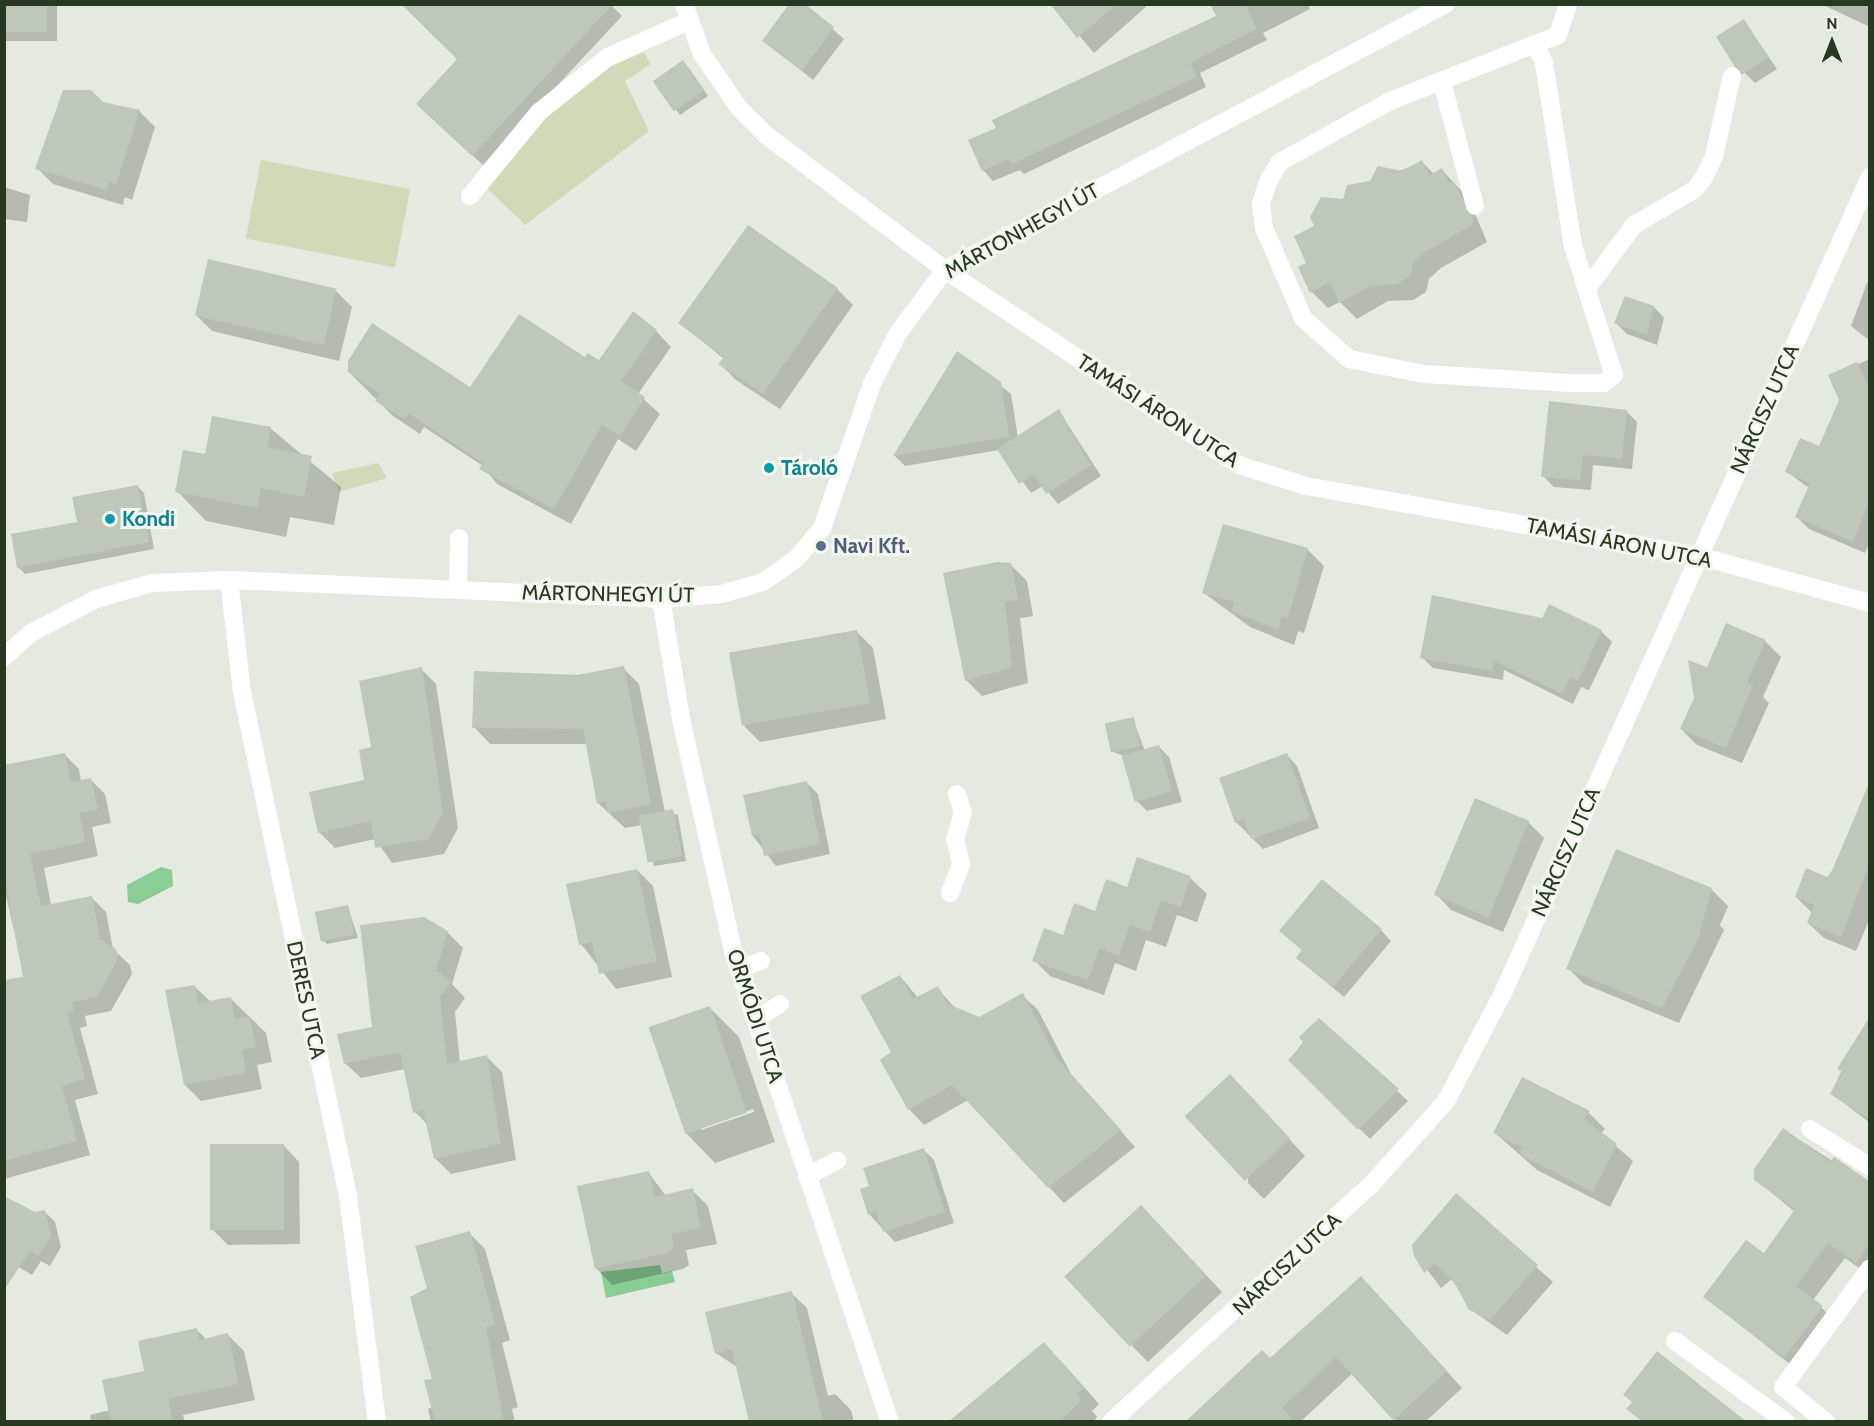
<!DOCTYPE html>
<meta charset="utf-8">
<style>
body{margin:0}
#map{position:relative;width:1874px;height:1426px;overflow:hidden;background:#e4eadf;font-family:Cabin,sans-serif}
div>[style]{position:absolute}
.green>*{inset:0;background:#d0dab9;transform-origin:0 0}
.water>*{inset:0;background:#89cd95}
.shadow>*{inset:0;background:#0003;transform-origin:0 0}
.building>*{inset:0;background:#bec7b8;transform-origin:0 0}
.minor>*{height:18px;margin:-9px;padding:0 9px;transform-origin:9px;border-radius:9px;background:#fff}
.dots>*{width:16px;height:16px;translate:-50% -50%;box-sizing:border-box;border:3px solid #f3f7ef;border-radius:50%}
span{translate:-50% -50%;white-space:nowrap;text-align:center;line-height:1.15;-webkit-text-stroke:6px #f3f7ef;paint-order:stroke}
.street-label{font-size:21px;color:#273921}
.culture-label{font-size:21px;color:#0d838f;font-weight:700}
.left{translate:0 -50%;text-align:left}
.service-label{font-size:21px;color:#4e5e75;font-weight:700}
.frame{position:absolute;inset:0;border:6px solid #273921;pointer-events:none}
.north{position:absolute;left:1802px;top:12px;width:60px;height:60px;-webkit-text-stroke:4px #f3f7ef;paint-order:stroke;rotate:0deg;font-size:16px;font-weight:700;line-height:24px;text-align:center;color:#273921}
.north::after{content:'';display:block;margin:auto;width:21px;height:27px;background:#273921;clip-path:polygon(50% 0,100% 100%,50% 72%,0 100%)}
</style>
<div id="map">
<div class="green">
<div style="clip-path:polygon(644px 52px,651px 64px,625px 81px,649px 131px,525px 225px,485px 186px,547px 114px,610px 67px)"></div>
<div style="left:261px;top:160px;width:152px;height:80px;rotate:11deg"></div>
<div style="clip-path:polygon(378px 463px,387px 478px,339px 492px,332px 473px)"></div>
</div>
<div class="water">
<div style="clip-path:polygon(161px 867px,172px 870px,173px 886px,138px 904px,128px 902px,127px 885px)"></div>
<div style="clip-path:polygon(660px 1265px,662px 1273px,672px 1271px,675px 1282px,606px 1298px,601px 1272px)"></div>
</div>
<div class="shadow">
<div style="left:4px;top:4px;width:53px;height:37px"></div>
<div style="clip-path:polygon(610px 4px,622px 16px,483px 165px,428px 114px,459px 59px)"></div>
<div style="clip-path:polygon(803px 4px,844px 39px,813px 80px,764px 41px)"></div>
<div style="clip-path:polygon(1052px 4px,1149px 4px,1094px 53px)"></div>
<div style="clip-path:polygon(1213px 4px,1308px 4px,1310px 9px,1263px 33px,1267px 40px,1200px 73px,1206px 87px,1024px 174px,1020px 170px,993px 181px,983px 170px,998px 129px,1218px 16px)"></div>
<div style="clip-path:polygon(1870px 4px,1870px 27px,1821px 4px)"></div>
<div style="clip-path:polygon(1744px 21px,1777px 69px,1755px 83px,1744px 72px)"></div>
<div style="clip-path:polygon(688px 67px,708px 96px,680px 115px,655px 82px)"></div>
<div style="clip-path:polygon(103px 103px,139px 111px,155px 127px,132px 200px,125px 197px,123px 205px,53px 184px,37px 168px)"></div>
<div style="clip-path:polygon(1422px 162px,1434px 174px,1442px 170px,1469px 199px,1487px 242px,1441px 268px,1429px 279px,1426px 292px,1413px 300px,1388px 301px,1357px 319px,1340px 302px,1328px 308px,1312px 292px,1308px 264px,1316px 227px,1371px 182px)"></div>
<div style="clip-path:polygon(4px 187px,30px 195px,27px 222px,4px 219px)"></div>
<div style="clip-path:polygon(1870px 275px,1870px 341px,1851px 326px)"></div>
<div style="clip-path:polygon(837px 289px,853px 305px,780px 409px,736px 380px,720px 364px,724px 359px,680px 323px)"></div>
<div style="clip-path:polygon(336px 291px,352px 307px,339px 361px,212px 331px,196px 315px)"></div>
<div style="clip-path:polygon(1654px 307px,1664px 318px,1657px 345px,1627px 334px,1616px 323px)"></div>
<div style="clip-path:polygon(656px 331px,671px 347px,638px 394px,660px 414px,636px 451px,618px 439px,571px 524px,497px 484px,483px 466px,424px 427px,420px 434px,393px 416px,349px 372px,470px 389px,585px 359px,600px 362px)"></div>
<div style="clip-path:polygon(957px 353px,1011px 394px,1018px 438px,1059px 411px,1101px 476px,1058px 504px,1043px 486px,1031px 493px,999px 450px,905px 466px,895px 456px)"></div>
<div style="clip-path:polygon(1870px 359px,1870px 541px,1865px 553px,1809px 529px,1797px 517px,1809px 488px,1787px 472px,1820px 448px,1840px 400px,1830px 376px)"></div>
<div style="clip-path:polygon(1626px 411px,1637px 422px,1632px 469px,1593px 465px,1591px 490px,1554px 487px,1543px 476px)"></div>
<div style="clip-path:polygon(270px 428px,341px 487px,334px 525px,290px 517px,286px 537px,206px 521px,177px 491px,206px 456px)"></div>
<div style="clip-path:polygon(138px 487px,144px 493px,154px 549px,25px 574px,18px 567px)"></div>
<div style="clip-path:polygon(1224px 525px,1308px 550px,1324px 566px,1304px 633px,1298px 631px,1294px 645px,1250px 627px,1204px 593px)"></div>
<div style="clip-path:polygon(1011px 565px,1027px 581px,1033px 616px,1020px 618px,1028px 683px,982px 696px,966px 680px)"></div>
<div style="clip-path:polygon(1601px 631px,1612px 642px,1589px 690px,1581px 687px,1573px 704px,1504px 670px,1503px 680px,1433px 668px,1422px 657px)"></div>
<div style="clip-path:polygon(857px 632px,873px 648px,886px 719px,760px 742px,744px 726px)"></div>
<div style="clip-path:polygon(1765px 641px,1781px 657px,1763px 697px,1769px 703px,1742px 763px,1697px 745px,1681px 729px,1707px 669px)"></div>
<div style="clip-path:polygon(623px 668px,639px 684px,665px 812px,678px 815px,686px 861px,654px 866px,642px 825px,625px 828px,598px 803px,587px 744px,490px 744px,474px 727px,577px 676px)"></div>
<div style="clip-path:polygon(421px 669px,436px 684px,458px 828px,444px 854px,392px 863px,375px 839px,335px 848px,320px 833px,311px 794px,366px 781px,373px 748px)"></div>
<div style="clip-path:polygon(1133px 719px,1145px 751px,1159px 747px,1169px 757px,1182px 802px,1147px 811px,1136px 800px,1124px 756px,1113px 752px)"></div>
<div style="clip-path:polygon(64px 754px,79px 769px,81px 782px,91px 780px,105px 794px,111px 823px,92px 827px,98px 856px,44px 868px,51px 905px,92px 898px,106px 912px,113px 949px,130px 965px,132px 974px,111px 1011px,85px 1016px,87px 1026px,80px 1028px,98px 1094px,75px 1100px,90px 1155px,4px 1179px,4px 982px,25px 978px,4px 887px,4px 767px)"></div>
<div style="clip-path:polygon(1287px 755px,1297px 766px,1319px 828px,1263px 849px,1236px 822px)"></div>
<div style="clip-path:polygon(807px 783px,818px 794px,830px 854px,776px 866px,753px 836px)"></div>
<div style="clip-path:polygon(1860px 810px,1870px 813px,1870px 918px,1856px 951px,1824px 938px,1808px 923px,1812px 913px,1796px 897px,1828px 879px)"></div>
<div style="clip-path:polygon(1528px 822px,1544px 838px,1503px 932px,1451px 910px,1435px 893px)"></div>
<div style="clip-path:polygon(1617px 851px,1712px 890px,1728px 906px,1720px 925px,1724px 930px,1679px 1023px,1584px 984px,1568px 968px)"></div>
<div style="clip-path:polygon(637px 870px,653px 886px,672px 977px,616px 989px,581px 944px)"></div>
<div style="clip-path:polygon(1190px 878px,1207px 894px,1197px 922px,1177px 915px,1166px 947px,1146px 940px,1136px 971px,1115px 963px,1104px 995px,1050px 976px,1034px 960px,1128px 889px)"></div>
<div style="clip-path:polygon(348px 907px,358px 938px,327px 944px,322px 939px)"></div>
<div style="clip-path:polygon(1381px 930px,1391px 941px,1344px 997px,1309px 968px)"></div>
<div style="clip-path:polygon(447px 932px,463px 948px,452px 984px,465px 998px,455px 1012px,460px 1063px,487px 1057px,502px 1072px,516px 1160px,451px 1174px,435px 1158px,428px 1125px,415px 1112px,405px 1069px,361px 1078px,345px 1063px)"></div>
<div style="clip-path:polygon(900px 976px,918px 998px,937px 988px,956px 1009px,979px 1019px,1022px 995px,1038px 1010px,1071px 1074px,1135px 1147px,1064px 1203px,968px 1100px,924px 1125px,909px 1109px,893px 1053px)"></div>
<div style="clip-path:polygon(194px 986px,211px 1002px,230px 998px,266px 1033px,272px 1062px,257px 1065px,262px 1089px,201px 1101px,185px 1085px)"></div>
<div style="clip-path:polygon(evenodd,710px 1008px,739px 1037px,775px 1142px,715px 1163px,686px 1133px,710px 1008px,753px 1109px,754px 1112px,701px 1130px,701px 1127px,753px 1109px)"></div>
<div style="clip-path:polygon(1319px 1020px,1408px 1101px,1370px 1139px,1290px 1060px)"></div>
<div style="clip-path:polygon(1855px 1044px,1870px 1053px,1870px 1123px,1831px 1093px)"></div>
<div style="clip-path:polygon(1246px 1092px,1305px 1156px,1264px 1199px,1248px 1183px)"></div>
<div style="clip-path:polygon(1589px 1113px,1605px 1129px,1601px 1133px,1633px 1161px,1610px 1207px,1537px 1170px,1495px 1133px)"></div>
<div style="clip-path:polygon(1784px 1130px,1870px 1185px,1870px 1276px,1845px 1258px,1813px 1300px,1838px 1323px,1801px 1373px,1705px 1297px,1764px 1255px,1795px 1212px,1755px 1179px)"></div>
<div style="clip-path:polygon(283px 1145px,299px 1162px,300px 1244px,228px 1245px,212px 1229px)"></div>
<div style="clip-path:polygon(924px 1150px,934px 1160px,954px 1223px,895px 1242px,869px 1214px,871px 1187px)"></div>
<div style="clip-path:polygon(648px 1172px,666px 1196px,692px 1190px,708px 1206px,717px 1244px,686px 1250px,689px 1265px,683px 1269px,612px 1285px,596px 1268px)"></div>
<div style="clip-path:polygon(1456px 1195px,1553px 1282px,1507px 1335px,1470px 1309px,1452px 1279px,1441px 1288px,1416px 1255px)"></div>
<div style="clip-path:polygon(44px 1211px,55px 1222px,61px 1247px,50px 1266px,41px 1261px,32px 1275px,4px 1258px,35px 1214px)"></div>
<div style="clip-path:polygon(1157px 1223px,1222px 1292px,1148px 1362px,1132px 1346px)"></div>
<div style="clip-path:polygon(469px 1233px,485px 1249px,510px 1340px,502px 1343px,518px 1407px,512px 1409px,515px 1422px,431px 1422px,428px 1409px,433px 1407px,434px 1380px,428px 1289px)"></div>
<div style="clip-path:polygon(791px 1293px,807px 1308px,828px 1396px,835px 1394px,851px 1410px,854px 1422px,751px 1422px,737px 1367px,716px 1353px)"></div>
<div style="clip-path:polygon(1377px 1294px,1462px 1388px,1425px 1422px,1397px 1422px,1353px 1373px,1300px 1422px,1187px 1422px,1270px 1360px)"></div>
<div style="clip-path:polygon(196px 1329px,206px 1339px,228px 1335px,244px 1351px,255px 1400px,183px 1415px,185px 1422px,91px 1422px,90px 1415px,110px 1410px)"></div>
<div style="clip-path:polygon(1060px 1360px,1099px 1404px,1092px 1411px,1097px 1417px,1093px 1422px,956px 1422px)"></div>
</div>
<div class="building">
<div style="left:4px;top:4px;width:43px;height:28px"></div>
<div style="clip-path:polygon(401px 4px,613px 4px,472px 156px,416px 104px,457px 59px)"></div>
<div style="clip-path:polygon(789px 4px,805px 4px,834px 27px,802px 71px,762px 41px)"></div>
<div style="clip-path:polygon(1050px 4px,1117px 4px,1077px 38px)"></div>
<div style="clip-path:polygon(1210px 4px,1245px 4px,1257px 29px,1190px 63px,1197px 77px,1012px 164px,1009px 159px,982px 171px,968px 140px,996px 128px,992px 120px,1216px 16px)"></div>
<div style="left:1744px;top:19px;width:46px;height:33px;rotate:58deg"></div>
<div style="left:683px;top:60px;width:37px;height:37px;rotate:55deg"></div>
<div style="clip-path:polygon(63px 90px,91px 90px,103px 102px,140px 110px,116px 184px,109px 182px,107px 190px,35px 169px)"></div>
<div style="clip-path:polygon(1422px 160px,1430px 175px,1442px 168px,1449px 183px,1453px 181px,1473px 217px,1472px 225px,1425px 252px,1413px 263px,1410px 276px,1397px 284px,1371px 286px,1339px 303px,1330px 282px,1310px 293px,1298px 267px,1306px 263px,1294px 236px,1314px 226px,1310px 217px,1321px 197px,1343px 199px,1347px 185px,1370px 181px,1378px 166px,1402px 171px)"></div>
<div style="clip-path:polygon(748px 225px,838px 288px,763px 394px,718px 364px,724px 357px,678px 323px)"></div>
<div style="left:208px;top:259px;width:132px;height:58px;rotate:13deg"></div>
<div style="clip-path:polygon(1625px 296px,1654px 306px,1647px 335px,1614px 323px)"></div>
<div style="clip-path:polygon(633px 311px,657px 330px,621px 381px,645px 397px,620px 436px,602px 425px,554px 509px,479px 469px,483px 463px,408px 413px,404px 419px,375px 401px,380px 394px,348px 372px,348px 361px,372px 323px,470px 387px,519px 314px,585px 357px,588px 353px,599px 360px)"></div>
<div style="clip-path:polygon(957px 351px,1001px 382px,1009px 437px,893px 456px)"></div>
<div style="clip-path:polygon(1857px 362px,1869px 389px,1869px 502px,1853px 542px,1795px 517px,1810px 483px,1785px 472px,1800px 438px,1819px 446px,1839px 400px,1828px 375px)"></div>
<div style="clip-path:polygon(1549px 401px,1627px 410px,1622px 459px,1583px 455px,1580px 480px,1541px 477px)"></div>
<div style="clip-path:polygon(1059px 409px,1091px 465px,1046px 494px,1034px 474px,1019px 484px,997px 449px)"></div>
<div style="clip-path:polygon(212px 416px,271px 427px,267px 447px,312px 456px,304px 497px,261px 488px,257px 508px,175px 492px,183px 450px,205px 454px)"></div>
<div style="clip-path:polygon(138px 485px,149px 542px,17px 568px,11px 534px,77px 522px,72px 497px)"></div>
<div style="clip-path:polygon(1223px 524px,1308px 548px,1288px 618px,1282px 616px,1278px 630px,1232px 611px,1234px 602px,1202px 593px)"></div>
<div style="clip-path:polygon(997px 562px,1011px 563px,1018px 600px,1005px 602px,1012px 667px,965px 681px,943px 573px)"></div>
<div style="clip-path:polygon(1432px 595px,1542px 618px,1549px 604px,1602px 630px,1578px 681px,1570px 677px,1562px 694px,1494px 661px,1492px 671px,1420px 658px)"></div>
<div style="clip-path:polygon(1726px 623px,1766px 640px,1747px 682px,1753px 685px,1726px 748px,1680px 729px,1694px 698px,1688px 660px,1707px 667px)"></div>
<div style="left:857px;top:630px;width:74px;height:130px;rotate:80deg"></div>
<div style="clip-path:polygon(624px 666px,651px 804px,607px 813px,606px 801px,597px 804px,583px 729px,472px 728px,474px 671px,577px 675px)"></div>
<div style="clip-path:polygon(422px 667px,443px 812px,429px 839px,375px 848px,371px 821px,318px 833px,309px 792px,364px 780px,359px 750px,371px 747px,359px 681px)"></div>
<div style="left:1134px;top:717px;width:30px;height:30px;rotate:78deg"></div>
<div style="left:1159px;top:745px;width:48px;height:39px;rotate:74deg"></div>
<div style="clip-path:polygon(65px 753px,71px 782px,91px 778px,98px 809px,79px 813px,85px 842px,30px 854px,41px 906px,92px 896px,100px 939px,116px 949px,118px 959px,97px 997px,72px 1002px,74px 1012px,67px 1013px,85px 1079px,62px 1086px,77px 1141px,4px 1161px,4px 980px,23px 977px,4px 876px,4px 765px)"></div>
<div style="clip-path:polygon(1287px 753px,1310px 818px,1251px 839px,1244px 819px,1235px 823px,1219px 778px)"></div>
<div style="clip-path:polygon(807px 781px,820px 844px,764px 856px,760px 835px,752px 836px,743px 795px)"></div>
<div style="clip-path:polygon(1869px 783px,1869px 865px,1841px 937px,1807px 923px,1814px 905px,1795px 897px,1806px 868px,1827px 877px,1832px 871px)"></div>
<div style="left:1475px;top:798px;width:59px;height:105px;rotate:23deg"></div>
<div style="left:673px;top:809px;width:48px;height:35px;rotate:79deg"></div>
<div style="clip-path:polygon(1616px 849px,1712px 888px,1698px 939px,1662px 1008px,1566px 969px)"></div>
<div style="clip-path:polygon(1137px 857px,1191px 876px,1181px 907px,1161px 900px,1150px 932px,1130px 925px,1119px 956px,1099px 948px,1088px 980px,1032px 961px,1044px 928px,1063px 935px,1074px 903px,1095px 911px,1106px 879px,1127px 887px)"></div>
<div style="clip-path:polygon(637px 869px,657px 961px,599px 974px,592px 942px,579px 945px,566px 884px)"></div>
<div style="clip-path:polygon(1322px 879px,1382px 929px,1333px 987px,1296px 958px,1302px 950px,1279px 931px)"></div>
<div style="left:348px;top:905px;width:30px;height:34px;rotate:78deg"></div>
<div style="clip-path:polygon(424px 917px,448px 931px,436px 970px,451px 982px,440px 996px,447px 1064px,487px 1055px,501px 1144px,434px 1159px,423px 1110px,413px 1113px,400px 1052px,344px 1064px,337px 1034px,372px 1027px,360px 925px)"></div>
<div style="clip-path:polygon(900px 975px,913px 999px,938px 986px,948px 1004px,979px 1017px,1023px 993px,1056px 1057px,1121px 1130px,1048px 1188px,952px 1085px,908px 1110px,880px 1060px,891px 1052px,860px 996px)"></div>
<div style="clip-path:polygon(195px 985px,198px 1003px,231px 997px,235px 1019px,250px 1016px,256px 1047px,242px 1050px,246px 1073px,184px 1085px,165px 990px)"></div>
<div style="left:710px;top:1006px;width:113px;height:65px;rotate:71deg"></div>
<div style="clip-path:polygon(1319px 1018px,1399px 1089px,1358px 1130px,1288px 1060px,1304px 1043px,1299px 1037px)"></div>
<div style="clip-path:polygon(1869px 1018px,1869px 1119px,1830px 1094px,1843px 1072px,1837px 1069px)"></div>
<div style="left:1230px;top:1074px;width:88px;height:62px;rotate:47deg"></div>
<div style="clip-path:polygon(1522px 1077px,1590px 1111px,1584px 1119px,1617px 1144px,1593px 1192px,1519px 1154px,1522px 1148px,1493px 1133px)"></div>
<div style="clip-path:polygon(1783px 1128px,1830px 1162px,1834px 1157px,1869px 1181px,1869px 1244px,1856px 1263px,1828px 1243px,1796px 1286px,1823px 1306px,1784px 1358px,1703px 1297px,1746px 1240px,1764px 1253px,1795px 1209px,1754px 1180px,1754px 1169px)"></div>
<div style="left:210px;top:1144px;width:74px;height:86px"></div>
<div style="clip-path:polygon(924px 1148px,945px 1212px,883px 1232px,876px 1212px,868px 1215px,860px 1189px,869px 1186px,863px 1168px)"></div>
<div style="clip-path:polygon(649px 1171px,655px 1197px,693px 1188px,701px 1228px,671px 1234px,674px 1248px,667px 1253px,595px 1269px,577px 1186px)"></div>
<div style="clip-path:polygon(1456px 1193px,1538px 1265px,1490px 1320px,1469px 1310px,1456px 1285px,1435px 1264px,1424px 1273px,1414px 1256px,1412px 1245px)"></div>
<div style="clip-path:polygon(4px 1196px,35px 1212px,45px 1210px,51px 1236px,38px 1256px,30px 1251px,4px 1290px)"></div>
<div style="left:1141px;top:1205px;width:96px;height:105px;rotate:47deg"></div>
<div style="clip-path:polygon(470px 1231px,495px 1324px,486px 1327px,504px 1422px,435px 1422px,424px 1380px,432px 1379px,410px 1297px,427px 1288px,415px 1246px)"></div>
<div style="clip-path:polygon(1361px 1276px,1447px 1371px,1393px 1420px,1336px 1357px,1282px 1408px,1294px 1422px,1185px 1422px,1262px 1350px,1270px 1358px)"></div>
<div style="clip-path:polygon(792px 1291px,823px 1422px,749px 1422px,732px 1349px,715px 1354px,705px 1312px)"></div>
<div style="clip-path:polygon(197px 1328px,199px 1340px,228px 1333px,239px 1384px,168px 1399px,173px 1422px,111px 1422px,102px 1380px,144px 1371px,138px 1341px)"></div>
<div style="clip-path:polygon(1044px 1342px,1084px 1388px,1077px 1394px,1082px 1400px,1059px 1422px,948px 1422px)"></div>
<div style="clip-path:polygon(1657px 1351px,1747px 1422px,1643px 1422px,1626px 1409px,1632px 1402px,1623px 1395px)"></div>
</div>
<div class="minor">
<div style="left:684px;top:4px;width:53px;rotate:70.2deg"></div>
<div style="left:702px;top:54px;width:65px;rotate:55.6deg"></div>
<div style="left:739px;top:108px;width:38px;rotate:45deg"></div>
<div style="left:766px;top:135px;width:224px;rotate:37deg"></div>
<div style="left:945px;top:270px;width:353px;rotate:33.6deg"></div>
<div style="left:1239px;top:465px;width:70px;rotate:17.4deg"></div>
<div style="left:1306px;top:486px;width:399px;rotate:10.1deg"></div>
<div style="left:1699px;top:556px;width:177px;rotate:15.4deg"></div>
<div style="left:1536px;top:47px;width:18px;rotate:63deg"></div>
<div style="left:1544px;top:63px;width:185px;rotate:81deg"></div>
<div style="left:1573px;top:246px;width:135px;rotate:72.4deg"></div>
<div style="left:1614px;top:375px;width:13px;rotate:141deg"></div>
<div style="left:1604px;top:383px;width:34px;rotate:180deg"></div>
<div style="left:1570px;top:383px;width:146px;rotate:-176.5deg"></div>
<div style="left:1424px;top:374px;width:76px;rotate:-168.7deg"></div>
<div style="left:1349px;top:359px;width:62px;rotate:-138.3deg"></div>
<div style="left:1303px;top:318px;width:98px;rotate:-113.4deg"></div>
<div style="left:1264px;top:228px;width:25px;rotate:-97deg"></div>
<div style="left:1261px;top:203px;width:24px;rotate:-71deg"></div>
<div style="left:1269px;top:180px;width:21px;rotate:-59deg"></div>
<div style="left:1280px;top:162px;width:126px;rotate:-29deg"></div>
<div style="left:1390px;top:101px;width:180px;rotate:-21.4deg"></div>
<div style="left:1558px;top:35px;width:33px;rotate:-72deg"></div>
<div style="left:1442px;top:82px;width:128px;rotate:75.1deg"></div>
<div style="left:470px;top:196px;width:109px;rotate:-50.6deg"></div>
<div style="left:539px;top:112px;width:88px;rotate:-38.6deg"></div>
<div style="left:608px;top:57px;width:89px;rotate:-24deg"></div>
<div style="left:1588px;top:287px;width:77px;rotate:-53.4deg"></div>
<div style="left:1634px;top:225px;width:69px;rotate:-30.3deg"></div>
<div style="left:1694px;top:190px;width:14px;rotate:-51deg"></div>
<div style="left:1703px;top:179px;width:25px;rotate:-64deg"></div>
<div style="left:1714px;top:156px;width:82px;rotate:-77.3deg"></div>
<div style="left:229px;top:580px;width:113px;rotate:83.4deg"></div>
<div style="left:242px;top:692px;width:515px;rotate:78.12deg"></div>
<div style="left:348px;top:1196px;width:228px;rotate:82.7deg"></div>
<div style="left:458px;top:590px;width:52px;rotate:-88.9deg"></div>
<div style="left:661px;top:599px;width:127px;rotate:80.5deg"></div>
<div style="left:682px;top:724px;width:236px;rotate:77.3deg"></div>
<div style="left:734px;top:954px;width:493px;rotate:71.6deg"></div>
<div style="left:4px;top:657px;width:36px;rotate:-42deg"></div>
<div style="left:31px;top:633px;width:73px;rotate:-27.6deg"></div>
<div style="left:96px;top:599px;width:58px;rotate:-15.9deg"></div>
<div style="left:152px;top:583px;width:77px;rotate:-2.2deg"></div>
<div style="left:229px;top:580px;width:432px;rotate:2.5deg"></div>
<div style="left:661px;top:599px;width:61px;rotate:-4.7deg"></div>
<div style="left:722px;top:594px;width:43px;rotate:-16.3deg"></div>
<div style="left:763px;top:582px;width:42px;rotate:-35.2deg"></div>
<div style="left:797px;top:558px;width:39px;rotate:-50deg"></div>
<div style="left:822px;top:528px;width:152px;rotate:-70.9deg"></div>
<div style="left:872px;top:384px;width:57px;rotate:-63deg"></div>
<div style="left:898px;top:333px;width:79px;rotate:-53.3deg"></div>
<div style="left:945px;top:270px;width:567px;rotate:-27.97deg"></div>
<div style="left:950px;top:893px;width:31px;rotate:-69deg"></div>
<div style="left:961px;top:864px;width:26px;rotate:-103deg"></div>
<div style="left:955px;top:839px;width:27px;rotate:-73deg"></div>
<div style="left:963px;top:813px;width:20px;rotate:-108deg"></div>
<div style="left:739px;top:969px;width:23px;rotate:-20deg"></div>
<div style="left:757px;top:1018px;width:27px;rotate:-31deg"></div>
<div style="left:1810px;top:1129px;width:71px;rotate:32.3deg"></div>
<div style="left:807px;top:1176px;width:34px;rotate:-27deg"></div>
<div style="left:1675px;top:1341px;width:137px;rotate:36.1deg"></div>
<div style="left:1111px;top:1422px;width:352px;rotate:-42.4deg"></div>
<div style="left:1371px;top:1185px;width:113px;rotate:-48.2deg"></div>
<div style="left:1446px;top:1101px;width:120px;rotate:-62.2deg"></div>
<div style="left:1502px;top:995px;width:897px;rotate:-65.78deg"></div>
<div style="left:1826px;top:1422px;width:55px;rotate:-140.9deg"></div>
<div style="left:1783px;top:1387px;width:147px;rotate:-53.8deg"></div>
</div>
<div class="dots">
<div style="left:769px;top:468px;background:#0f9aa8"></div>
<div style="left:110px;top:519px;background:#0f9aa8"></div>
<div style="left:821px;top:546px;background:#5c6f8a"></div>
</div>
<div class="street-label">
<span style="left:1022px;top:231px;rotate:-29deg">MÁRTONHEGYI ÚT</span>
<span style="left:1765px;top:409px;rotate:-66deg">NÁRCISZ UTCA</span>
<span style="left:1158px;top:411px;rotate:33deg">TAMÁSI ÁRON UTCA</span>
<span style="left:1619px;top:543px;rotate:11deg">TAMÁSI ÁRON UTCA</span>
<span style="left:608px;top:594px;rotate:1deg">MÁRTONHEGYI ÚT</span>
<span style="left:1566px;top:852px;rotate:-66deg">NÁRCISZ UTCA</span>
<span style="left:306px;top:1000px;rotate:78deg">DERES UTCA</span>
<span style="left:755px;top:1016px;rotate:72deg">ORMÓDI UTCA</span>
<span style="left:1287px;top:1264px;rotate:-43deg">NÁRCISZ UTCA</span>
</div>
<div class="culture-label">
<span class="left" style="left:781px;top:468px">Tároló</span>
<span class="left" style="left:122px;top:519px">Kondi</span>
</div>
<div class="service-label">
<span class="left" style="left:833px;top:546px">Navi Kft.</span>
</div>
<div class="frame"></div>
<div class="north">N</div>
</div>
